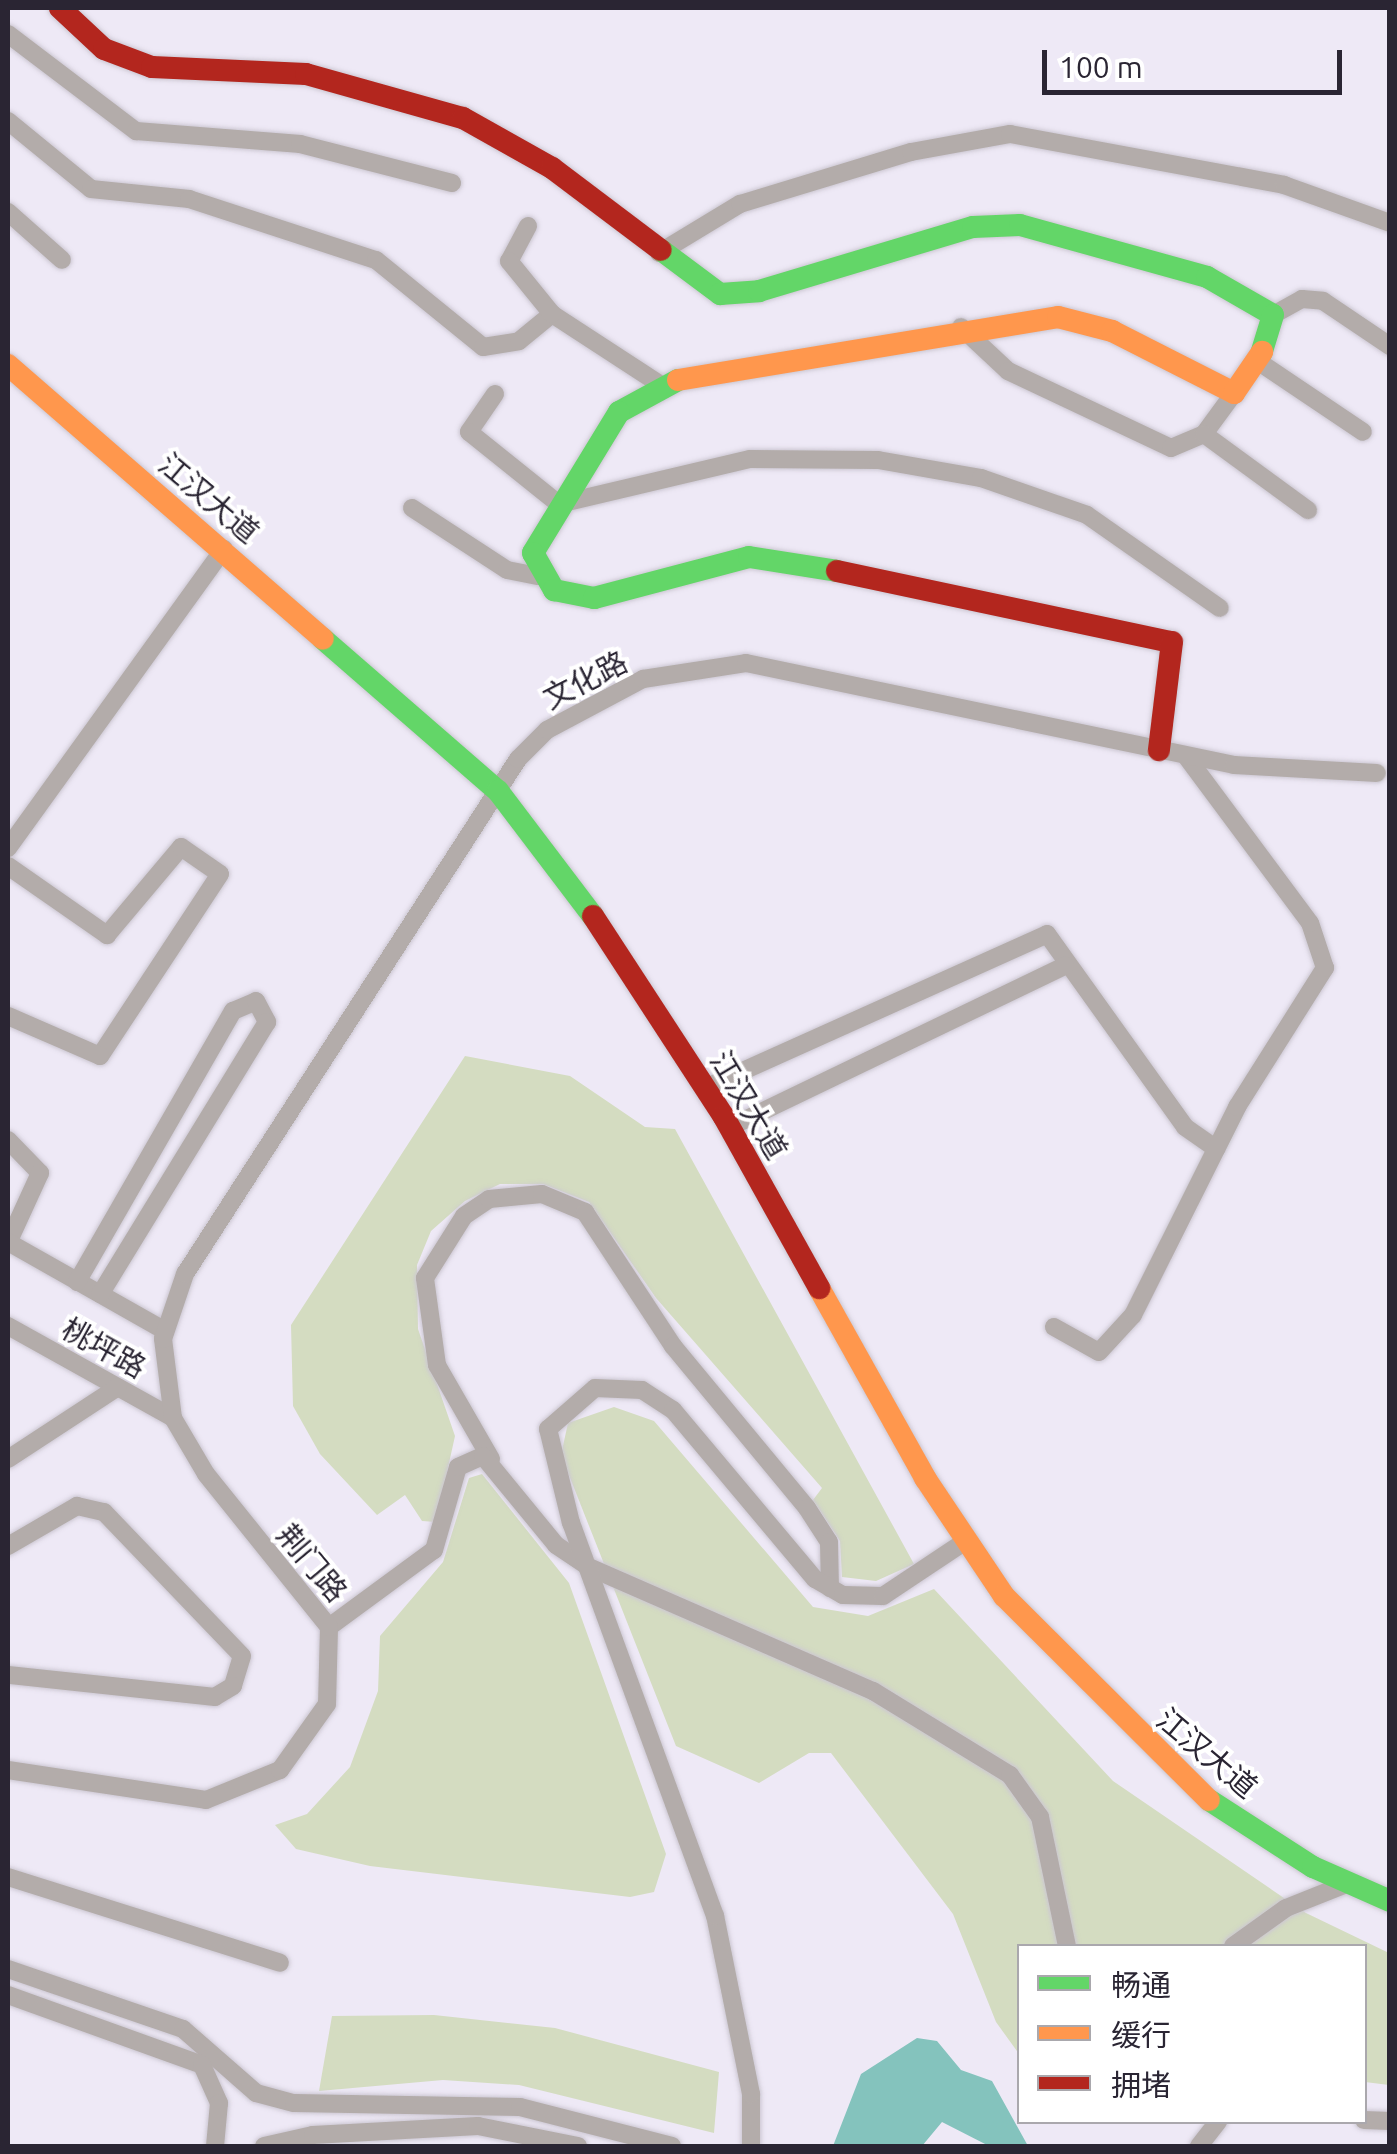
<!DOCTYPE html>
<meta charset="utf-8">
<style>
body{margin:0}
#map{position:relative;width:1397px;height:2154px;overflow:hidden;background:#eee9f6;font-family:Ubuntu,"Noto Sans SC",sans-serif}
div>[style]{position:absolute}
.green>*{inset:0;background:#d4dcc1}
.water>*{inset:0;background:#84c3bd}
.roads{filter:drop-shadow(0 0 2px #ccc7d2) drop-shadow(0 0 2px #ccc7d2)}
.street>*{height:18px;margin:-9px;padding:0 9px;transform-origin:9px;border-radius:9px;background:#b3acaa}
.fast>*{height:22px;margin:-11px;padding:0 11px;transform-origin:11px;border-radius:11px;background:#63d668}
.slow>*{height:22px;margin:-11px;padding:0 11px;transform-origin:11px;border-radius:11px;background:#ff974d}
.jam>*{height:22px;margin:-11px;padding:0 11px;transform-origin:11px;border-radius:11px;background:#b3261e}
span{translate:-50% -50%;white-space:nowrap;text-align:center;line-height:1.15;-webkit-text-stroke:8px #fff;paint-order:stroke}
.street-label{font-size:30px;color:#2a2533}
.frame{position:absolute;inset:0;border:10px solid #2a2533;pointer-events:none}
.legend{position:absolute;left:1017px;top:1944px;width:350px;height:180px;box-sizing:border-box;background:#fff;border:2px solid #aaa8ad;margin:0;padding:12px 18px;list-style:none;font-size:30px;color:#2a2533}
.legend li{display:flex;align-items:center;gap:20px;height:50px}
.legend b{width:50px;border:2px solid #aaa8ad}
.scale{position:absolute;left:1042px;top:50px;width:300px;height:45px;box-sizing:border-box;border:5px solid #2a2533;border-top:0;padding-left:12px;font-size:30px;line-height:35px;white-space:nowrap;color:#2a2533;-webkit-text-stroke:8px #fff;paint-order:stroke}
</style>
<div id="map">
<div class="green">
<div style="clip-path:polygon(465px 1056px,570px 1076px,645px 1127px,675px 1129px,914px 1564px,876px 1581px,842px 1577px,840px 1541px,813px 1500px,822px 1488px,656px 1298px,589px 1202px,543px 1184px,500px 1184px,465px 1201px,431px 1231px,417px 1265px,418px 1329px,455px 1436px,436px 1522px,422px 1521px,405px 1495px,377px 1515px,320px 1454px,293px 1406px,291px 1325px)"></div>
<div style="clip-path:polygon(614px 1407px,654px 1421px,813px 1607px,868px 1616px,934px 1589px,1113px 1781px,1306px 1913px,1389px 1953px,1389px 2085px,1365px 2082px,1364px 1946px,1019px 1946px,1019px 2054px,996px 2022px,953px 1914px,831px 1753px,809px 1753px,759px 1783px,676px 1746px,561px 1455px,568px 1423px)"></div>
<div style="clip-path:polygon(482px 1474px,569px 1583px,666px 1854px,654px 1892px,630px 1897px,370px 1866px,296px 1849px,275px 1825px,307px 1814px,350px 1767px,378px 1691px,380px 1636px,443px 1562px,469px 1478px)"></div>
<div style="clip-path:polygon(434px 2015px,555px 2028px,719px 2072px,714px 2133px,519px 2085px,443px 2080px,319px 2091px,332px 2016px)"></div>
</div>
<div class="water">
<div style="clip-path:polygon(917px 2038px,937px 2041px,961px 2070px,992px 2081px,1028px 2146px,989px 2146px,942px 2122px,922px 2146px,833px 2146px,861px 2074px)"></div>
</div>
<div class="roads">
<div class="street">
<div style="left:8px;top:34px;width:161px;rotate:37.2deg"></div>
<div style="left:136px;top:131px;width:165px;rotate:4.5deg"></div>
<div style="left:300px;top:144px;width:157px;rotate:14.4deg"></div>
<div style="left:8px;top:121px;width:107px;rotate:39.3deg"></div>
<div style="left:91px;top:189px;width:99px;rotate:5.8deg"></div>
<div style="left:189px;top:199px;width:197px;rotate:18.1deg"></div>
<div style="left:376px;top:260px;width:138px;rotate:39.1deg"></div>
<div style="left:483px;top:347px;width:36px;rotate:-9deg"></div>
<div style="left:519px;top:341px;width:43px;rotate:-39.3deg"></div>
<div style="left:552px;top:314px;width:126px;rotate:33.1deg"></div>
<div style="left:8px;top:212px;width:72px;rotate:41.6deg"></div>
<div style="left:528px;top:226px;width:40px;rotate:118deg"></div>
<div style="left:509px;top:261px;width:68px;rotate:50.9deg"></div>
<div style="left:659px;top:253px;width:95px;rotate:-31.2deg"></div>
<div style="left:740px;top:204px;width:179px;rotate:-16.9deg"></div>
<div style="left:911px;top:152px;width:101px;rotate:-10.3deg"></div>
<div style="left:1010px;top:134px;width:279px;rotate:10.5deg"></div>
<div style="left:1284px;top:185px;width:113px;rotate:19.7deg"></div>
<div style="left:1273px;top:315px;width:33px;rotate:-29deg"></div>
<div style="left:1302px;top:299px;width:21px;rotate:5deg"></div>
<div style="left:1323px;top:301px;width:81px;rotate:33.9deg"></div>
<div style="left:961px;top:327px;width:64px;rotate:43.1deg"></div>
<div style="left:1008px;top:371px;width:180px;rotate:25.3deg"></div>
<div style="left:1171px;top:448px;width:36px;rotate:-23deg"></div>
<div style="left:1204px;top:434px;width:51px;rotate:-53.8deg"></div>
<div style="left:1259px;top:362px;width:125px;rotate:33.9deg"></div>
<div style="left:495px;top:394px;width:46px;rotate:124.4deg"></div>
<div style="left:469px;top:432px;width:115px;rotate:38.7deg"></div>
<div style="left:559px;top:504px;width:196px;rotate:-13.3deg"></div>
<div style="left:750px;top:459px;width:128px;rotate:0.4deg"></div>
<div style="left:878px;top:460px;width:105px;rotate:9.9deg"></div>
<div style="left:981px;top:478px;width:112px;rotate:19.2deg"></div>
<div style="left:1087px;top:515px;width:162px;rotate:35deg"></div>
<div style="left:1204px;top:434px;width:129px;rotate:36.2deg"></div>
<div style="left:412px;top:508px;width:113px;rotate:33.1deg"></div>
<div style="left:507px;top:570px;width:32px;rotate:11deg"></div>
<div style="left:8px;top:848px;width:369px;rotate:-54.2deg"></div>
<div style="left:8px;top:866px;width:121px;rotate:34.9deg"></div>
<div style="left:107px;top:935px;width:115px;rotate:-49.9deg"></div>
<div style="left:181px;top:847px;width:47px;rotate:34.7deg"></div>
<div style="left:220px;top:874px;width:218px;rotate:123.4deg"></div>
<div style="left:100px;top:1056px;width:100px;rotate:-156.5deg"></div>
<div style="left:705px;top:1088px;width:375px;rotate:-24.2deg"></div>
<div style="left:1047px;top:934px;width:237px;rotate:54.4deg"></div>
<div style="left:1185px;top:1127px;width:38px;rotate:35deg"></div>
<div style="left:730px;top:1127px;width:372px;rotate:-25.7deg"></div>
<div style="left:8px;top:1140px;width:46px;rotate:45.9deg"></div>
<div style="left:40px;top:1173px;width:77px;rotate:114.6deg"></div>
<div style="left:8px;top:1242px;width:180px;rotate:29.5deg"></div>
<div style="left:77px;top:1282px;width:313px;rotate:-60.1deg"></div>
<div style="left:233px;top:1011px;width:25px;rotate:-23deg"></div>
<div style="left:256px;top:1001px;width:24px;rotate:62deg"></div>
<div style="left:267px;top:1022px;width:319px;rotate:121.5deg"></div>
<div style="left:8px;top:1326px;width:189px;rotate:29.1deg"></div>
<div style="left:1054px;top:1327px;width:51px;rotate:29.1deg"></div>
<div style="left:1099px;top:1352px;width:50px;rotate:-47.4deg"></div>
<div style="left:1133px;top:1315px;width:233px;rotate:-63.4deg"></div>
<div style="left:1237px;top:1107px;width:165px;rotate:-57.7deg"></div>
<div style="left:1325px;top:968px;width:47px;rotate:-108.4deg"></div>
<div style="left:1310px;top:923px;width:208px;rotate:-126.6deg"></div>
<div style="left:8px;top:1459px;width:131px;rotate:-33.2deg"></div>
<div style="left:491px;top:1459px;width:108px;rotate:-119.9deg"></div>
<div style="left:437px;top:1365px;width:88px;rotate:-97.9deg"></div>
<div style="left:425px;top:1278px;width:73px;rotate:-57.8deg"></div>
<div style="left:464px;top:1216px;width:30px;rotate:-34deg"></div>
<div style="left:489px;top:1199px;width:53px;rotate:-5.4deg"></div>
<div style="left:542px;top:1194px;width:47px;rotate:22.7deg"></div>
<div style="left:585px;top:1212px;width:160px;rotate:56.7deg"></div>
<div style="left:673px;top:1346px;width:210px;rotate:50.4deg"></div>
<div style="left:807px;top:1508px;width:40px;rotate:57.1deg"></div>
<div style="left:829px;top:1542px;width:46px;rotate:88.8deg"></div>
<div style="left:8px;top:1546px;width:80px;rotate:-30.1deg"></div>
<div style="left:77px;top:1506px;width:28px;rotate:13deg"></div>
<div style="left:104px;top:1512px;width:199px;rotate:46.2deg"></div>
<div style="left:242px;top:1656px;width:31px;rotate:107deg"></div>
<div style="left:233px;top:1686px;width:21px;rotate:149deg"></div>
<div style="left:215px;top:1697px;width:208px;rotate:-173.9deg"></div>
<div style="left:329px;top:1627px;width:130px;rotate:-36.3deg"></div>
<div style="left:434px;top:1550px;width:86px;rotate:-73.9deg"></div>
<div style="left:458px;top:1467px;width:27px;rotate:-24deg"></div>
<div style="left:483px;top:1456px;width:115px;rotate:50.6deg"></div>
<div style="left:556px;top:1545px;width:40px;rotate:34deg"></div>
<div style="left:589px;top:1567px;width:310px;rotate:23.6deg"></div>
<div style="left:873px;top:1691px;width:161px;rotate:31.5deg"></div>
<div style="left:1010px;top:1775px;width:52px;rotate:54.5deg"></div>
<div style="left:1040px;top:1817px;width:132px;rotate:78.2deg"></div>
<div style="left:8px;top:1770px;width:200px;rotate:8.6deg"></div>
<div style="left:206px;top:1800px;width:80px;rotate:-22.1deg"></div>
<div style="left:280px;top:1770px;width:81px;rotate:-54.5deg"></div>
<div style="left:327px;top:1704px;width:77px;rotate:-88.5deg"></div>
<div style="left:329px;top:1627px;width:196px;rotate:-128.8deg"></div>
<div style="left:206px;top:1474px;width:65px;rotate:-120.5deg"></div>
<div style="left:173px;top:1418px;width:80px;rotate:-97.2deg"></div>
<div style="left:163px;top:1339px;width:69px;rotate:-71.3deg"></div>
<div style="left:185px;top:1274px;width:613px;rotate:-57.11deg"></div>
<div style="left:518px;top:759px;width:41px;rotate:-45deg"></div>
<div style="left:547px;top:730px;width:109px;rotate:-28deg"></div>
<div style="left:643px;top:679px;width:104px;rotate:-8.8deg"></div>
<div style="left:746px;top:663px;width:499px;rotate:11.8deg"></div>
<div style="left:1234px;top:765px;width:143px;rotate:3.2deg"></div>
<div style="left:8px;top:1877px;width:285px;rotate:17.5deg"></div>
<div style="left:1233px;top:1946px;width:65px;rotate:-35.6deg"></div>
<div style="left:1286px;top:1908px;width:68px;rotate:-21.6deg"></div>
<div style="left:8px;top:1969px;width:185px;rotate:18.9deg"></div>
<div style="left:183px;top:2029px;width:97px;rotate:41.2deg"></div>
<div style="left:256px;top:2093px;width:39px;rotate:15deg"></div>
<div style="left:294px;top:2103px;width:226px;rotate:1deg"></div>
<div style="left:520px;top:2107px;width:157px;rotate:14.4deg"></div>
<div style="left:8px;top:1995px;width:206px;rotate:19.8deg"></div>
<div style="left:202px;top:2065px;width:42px;rotate:65.9deg"></div>
<div style="left:219px;top:2103px;width:43px;rotate:95.3deg"></div>
<div style="left:1364px;top:2120px;width:26px;rotate:2deg"></div>
<div style="left:264px;top:2146px;width:50px;rotate:-12.7deg"></div>
<div style="left:313px;top:2135px;width:165px;rotate:-3.1deg"></div>
<div style="left:478px;top:2126px;width:102px;rotate:11.3deg"></div>
<div style="left:751px;top:2146px;width:52px;rotate:-90deg"></div>
<div style="left:751px;top:2094px;width:182px;rotate:-101.4deg"></div>
<div style="left:715px;top:1916px;width:419px;rotate:-110.1deg"></div>
<div style="left:571px;top:1523px;width:97px;rotate:-103.7deg"></div>
<div style="left:548px;top:1429px;width:62px;rotate:-41.1deg"></div>
<div style="left:595px;top:1388px;width:47px;rotate:2.4deg"></div>
<div style="left:642px;top:1390px;width:37px;rotate:33deg"></div>
<div style="left:673px;top:1410px;width:221px;rotate:50deg"></div>
<div style="left:815px;top:1579px;width:32px;rotate:30deg"></div>
<div style="left:843px;top:1595px;width:40px;rotate:1.4deg"></div>
<div style="left:883px;top:1596px;width:97px;rotate:-33.7deg"></div>
<div style="left:1199px;top:2146px;width:31px;rotate:-52deg"></div>
</div>
<div class="fast">
<div style="left:661px;top:250px;width:74px;rotate:36.7deg"></div>
<div style="left:720px;top:294px;width:39px;rotate:-4deg"></div>
<div style="left:759px;top:291px;width:223px;rotate:-16.7deg"></div>
<div style="left:973px;top:227px;width:47px;rotate:-2.4deg"></div>
<div style="left:1020px;top:225px;width:194px;rotate:15.5deg"></div>
<div style="left:1207px;top:277px;width:76px;rotate:29.9deg"></div>
<div style="left:1273px;top:315px;width:39px;rotate:107deg"></div>
<div style="left:678px;top:380px;width:67px;rotate:151.5deg"></div>
<div style="left:619px;top:412px;width:165px;rotate:121.4deg"></div>
<div style="left:533px;top:553px;width:43px;rotate:60.4deg"></div>
<div style="left:554px;top:590px;width:41px;rotate:11.3deg"></div>
<div style="left:594px;top:598px;width:160px;rotate:-14.8deg"></div>
<div style="left:749px;top:557px;width:89px;rotate:9deg"></div>
<div style="left:323px;top:639px;width:232px;rotate:41deg"></div>
<div style="left:498px;top:791px;width:157px;rotate:52.8deg"></div>
<div style="left:1209px;top:1800px;width:124px;rotate:32.8deg"></div>
<div style="left:1313px;top:1867px;width:84px;rotate:23.8deg"></div>
</div>
<div class="slow">
<div style="left:8px;top:365px;width:417px;rotate:41deg"></div>
<div style="left:678px;top:380px;width:385px;rotate:-9.4deg"></div>
<div style="left:1058px;top:317px;width:56px;rotate:14.5deg"></div>
<div style="left:1112px;top:331px;width:137px;rotate:26.9deg"></div>
<div style="left:1234px;top:393px;width:50px;rotate:-55.7deg"></div>
<div style="left:819px;top:1288px;width:218px;rotate:60.8deg"></div>
<div style="left:925px;top:1478px;width:142px;rotate:56.2deg"></div>
<div style="left:1004px;top:1596px;width:289px;rotate:44.9deg"></div>
</div>
<div class="jam">
<div style="left:60px;top:8px;width:60px;rotate:43deg"></div>
<div style="left:104px;top:49px;width:51px;rotate:20.6deg"></div>
<div style="left:152px;top:67px;width:154px;rotate:2.6deg"></div>
<div style="left:306px;top:74px;width:163px;rotate:15.7deg"></div>
<div style="left:463px;top:118px;width:102px;rotate:29.3deg"></div>
<div style="left:552px;top:168px;width:136px;rotate:37deg"></div>
<div style="left:837px;top:571px;width:342px;rotate:12deg"></div>
<div style="left:1172px;top:642px;width:109px;rotate:96.9deg"></div>
<div style="left:593px;top:916px;width:240px;rotate:56.9deg"></div>
<div style="left:724px;top:1117px;width:196px;rotate:60.9deg"></div>
</div>
</div>
<div class="street-label">
<span style="left:209px;top:498px;rotate:40deg">江汉大道</span>
<span style="left:585px;top:680px;rotate:-27deg">文化路</span>
<span style="left:749px;top:1105px;rotate:59deg">江汉大道</span>
<span style="left:104px;top:1348px;rotate:29deg">桃坪路</span>
<span style="left:312px;top:1563px;rotate:50deg">荆门路</span>
<span style="left:1207px;top:1753px;rotate:40deg">江汉大道</span>
</div>
<div class="frame"></div>
<ul class="legend">
<li><b style="height:12px;background:#63d668"></b>畅通</li>
<li><b style="height:12px;background:#ff974d"></b>缓行</li>
<li><b style="height:12px;background:#b3261e"></b>拥堵</li>
</ul>
<div class="scale">100 m</div>
</div>
